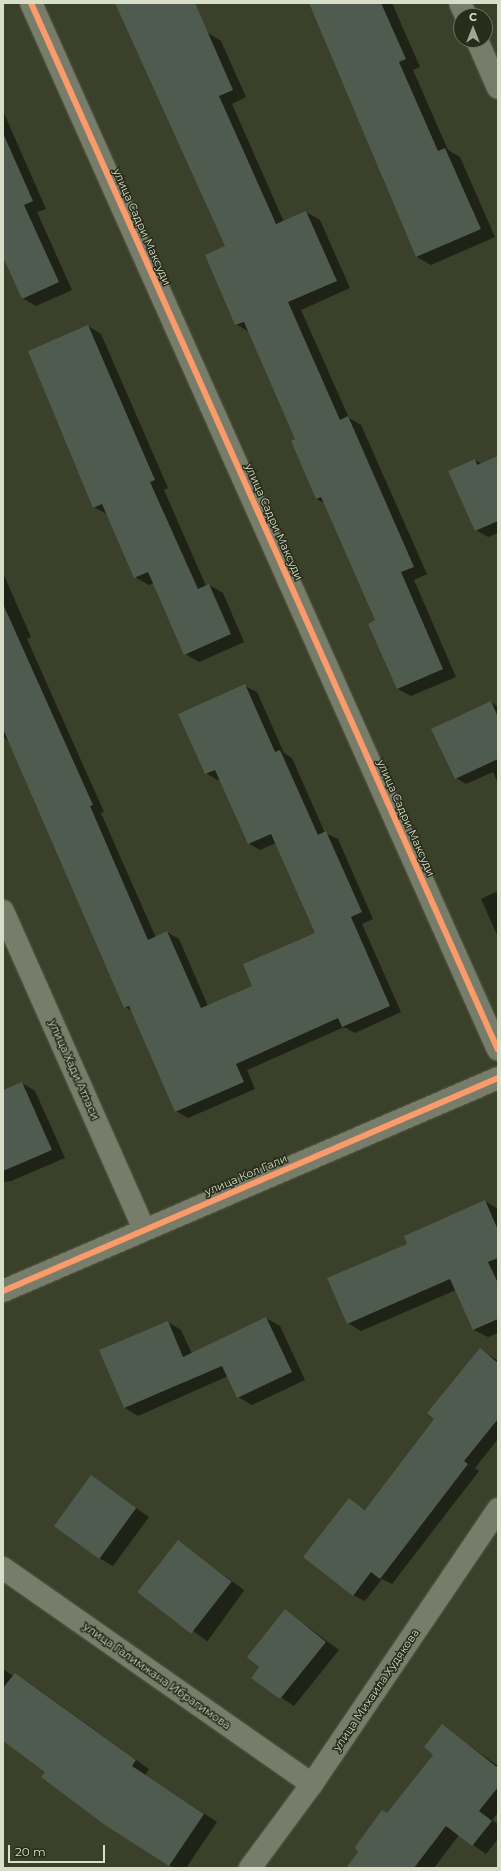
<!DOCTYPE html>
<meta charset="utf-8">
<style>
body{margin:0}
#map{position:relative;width:501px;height:1871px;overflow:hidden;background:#3a402a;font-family:Montserrat,sans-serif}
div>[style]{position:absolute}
.shadow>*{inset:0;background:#0007;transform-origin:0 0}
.building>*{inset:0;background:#4e5b4e;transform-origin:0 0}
.roads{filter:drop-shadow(0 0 1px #585c49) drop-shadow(0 0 1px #585c49)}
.street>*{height:22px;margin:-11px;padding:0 11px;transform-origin:11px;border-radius:11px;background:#777c6b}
.secondary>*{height:22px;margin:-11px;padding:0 11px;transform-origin:11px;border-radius:11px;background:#777c6b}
.cycleway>*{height:6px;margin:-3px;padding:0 3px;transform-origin:3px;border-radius:3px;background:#fa9b69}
span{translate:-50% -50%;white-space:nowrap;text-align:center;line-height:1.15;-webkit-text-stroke:3px #282c1b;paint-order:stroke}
.street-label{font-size:11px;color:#d8dec8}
.frame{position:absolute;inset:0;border:4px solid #d8dec8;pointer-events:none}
.north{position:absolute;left:453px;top:8px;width:40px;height:40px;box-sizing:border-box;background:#282c1b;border:1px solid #6e7360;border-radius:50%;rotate:0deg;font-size:11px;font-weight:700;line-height:16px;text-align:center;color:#d8dec8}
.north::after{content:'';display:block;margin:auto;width:14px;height:18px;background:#a1a791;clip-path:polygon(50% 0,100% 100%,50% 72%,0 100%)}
.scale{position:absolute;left:8px;top:1845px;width:97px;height:18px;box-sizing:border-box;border:2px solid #d8dec8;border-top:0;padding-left:5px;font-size:12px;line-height:14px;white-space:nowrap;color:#d8dec8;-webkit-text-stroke:3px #282c1b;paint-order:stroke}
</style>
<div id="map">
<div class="shadow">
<div style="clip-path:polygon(116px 3px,190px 3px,208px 33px,221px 41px,246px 97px,232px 104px,284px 222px,306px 212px,320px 220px,350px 288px,301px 310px,349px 418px,361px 425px,427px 574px,414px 580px,456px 677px,411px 696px,398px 689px,376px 621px,324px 503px,317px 499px,292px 442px,297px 440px,249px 332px,236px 324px,226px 247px)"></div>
<div style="clip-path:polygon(314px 3px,392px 3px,420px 67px,413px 70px,448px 150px,460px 157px,495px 237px,431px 265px,417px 257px,382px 177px,385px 176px)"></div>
<div style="clip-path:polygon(3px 111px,46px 209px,37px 212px,72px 290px,36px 306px,22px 298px,3px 254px)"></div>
<div style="clip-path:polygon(88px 326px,101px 334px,168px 488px,164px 490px,206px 586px,209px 585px,223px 593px,244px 642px,199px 662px,185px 654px,154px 583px,149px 585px,135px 577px,108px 515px,94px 507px)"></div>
<div style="clip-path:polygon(498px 457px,498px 533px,488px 537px,476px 530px,475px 460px,482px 464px)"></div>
<div style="clip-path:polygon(3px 573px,31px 637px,27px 639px,104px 812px,101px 813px,156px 938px,167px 932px,179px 939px,208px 1006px,254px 987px,316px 934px,276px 843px,260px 850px,248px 843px,220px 779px,217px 780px,206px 773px,245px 686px,257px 692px,284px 753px,292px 758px,325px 833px,338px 839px,373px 919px,362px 924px,401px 1012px,355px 1033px,344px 1027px,247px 1070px,255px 1089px,188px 1118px,176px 1111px,132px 1011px,125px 1007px,9px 741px,3px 737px)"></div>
<div style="clip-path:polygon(491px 702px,498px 707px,498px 784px,493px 772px,466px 784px,456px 778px)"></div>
<div style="clip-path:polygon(498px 891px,498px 937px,481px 899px)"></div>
<div style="clip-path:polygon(22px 1083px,35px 1091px,65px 1158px,11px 1181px,3px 1182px,3px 1091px)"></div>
<div style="clip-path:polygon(485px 1201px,498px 1209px,498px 1333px,488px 1337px,474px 1330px,456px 1290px,361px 1331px,348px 1323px,409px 1244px)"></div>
<div style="clip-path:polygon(266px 1318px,280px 1326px,305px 1380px,252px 1405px,238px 1397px,228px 1376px,138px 1416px,125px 1408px,168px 1322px,181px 1330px,192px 1354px)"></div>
<div style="clip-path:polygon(480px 1349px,498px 1361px,498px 1439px,475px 1468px,479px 1471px,392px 1584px,382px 1579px,365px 1601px,353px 1595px,349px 1499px,366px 1510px,435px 1419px)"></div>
<div style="clip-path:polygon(91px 1476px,149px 1517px,113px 1566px,99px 1558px)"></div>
<div style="left:178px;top:1542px;width:82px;height:63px;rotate:36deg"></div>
<div style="clip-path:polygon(285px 1610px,339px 1650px,294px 1706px,252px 1678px,261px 1667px)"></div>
<div style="clip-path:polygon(3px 1669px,13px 1676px,15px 1674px,28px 1682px,149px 1769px,145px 1775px,217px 1822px,186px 1868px,174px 1868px,105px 1824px,46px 1772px,3px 1739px)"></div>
<div style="clip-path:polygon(442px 1726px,498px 1766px,498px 1813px,492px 1820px,498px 1824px,498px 1839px,486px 1854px,459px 1835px,434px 1868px,348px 1868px,434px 1754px)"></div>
</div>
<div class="building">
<div style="clip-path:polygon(115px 3px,195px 3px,233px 90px,219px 96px,276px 224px,306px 211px,337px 281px,288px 302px,340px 420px,348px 416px,414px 567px,401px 572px,443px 669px,397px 689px,368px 624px,375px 620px,321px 497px,316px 499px,291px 441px,295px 439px,244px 322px,235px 325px,205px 255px,225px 246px)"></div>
<div style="clip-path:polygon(309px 3px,381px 3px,406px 59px,399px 62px,438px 151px,445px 148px,481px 229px,416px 257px)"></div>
<div style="clip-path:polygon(3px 133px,33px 201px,24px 205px,59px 282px,22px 299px,3px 257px)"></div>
<div style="clip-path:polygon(88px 325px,155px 480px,150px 482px,198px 589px,209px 584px,231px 634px,184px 655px,148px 572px,134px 578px,102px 504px,93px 508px,28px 351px)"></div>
<div style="clip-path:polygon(498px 456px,498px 521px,475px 531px,448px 471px,475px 459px,477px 465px)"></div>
<div style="clip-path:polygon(3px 604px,93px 805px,90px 806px,148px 940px,167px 931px,201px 1008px,252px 986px,243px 964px,315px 933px,271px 834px,248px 844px,215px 770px,205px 774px,178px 714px,245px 684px,275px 752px,280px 750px,318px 835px,326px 831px,362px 912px,351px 917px,390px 1006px,342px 1027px,338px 1018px,236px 1064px,244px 1082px,175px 1112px,129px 1006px,124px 1008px,3px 729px)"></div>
<div style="clip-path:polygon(491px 701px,498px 717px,498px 759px,455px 779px,431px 729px)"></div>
<div style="clip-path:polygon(22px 1082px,52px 1150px,3px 1171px,3px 1090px)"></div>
<div style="clip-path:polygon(485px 1200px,498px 1230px,498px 1258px,488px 1262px,498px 1283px,498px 1319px,473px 1330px,450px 1279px,347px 1324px,327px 1278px,407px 1244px,404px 1236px)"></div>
<div style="clip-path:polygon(266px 1317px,292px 1372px,237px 1398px,222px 1366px,124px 1408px,99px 1350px,168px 1321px,183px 1357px)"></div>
<div style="clip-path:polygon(480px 1348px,498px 1363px,498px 1419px,464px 1461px,468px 1464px,380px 1579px,371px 1572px,353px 1596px,303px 1557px,349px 1498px,365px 1510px,434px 1419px,427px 1413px)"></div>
<div style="left:91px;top:1475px;width:56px;height:63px;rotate:36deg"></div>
<div style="left:178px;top:1540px;width:68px;height:66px;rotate:38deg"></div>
<div style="clip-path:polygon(285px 1609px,326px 1642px,280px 1699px,251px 1678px,259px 1667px,247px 1657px)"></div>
<div style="clip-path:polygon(15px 1673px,136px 1760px,132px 1766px,204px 1814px,169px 1866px,105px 1825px,41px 1777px,45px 1772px,3px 1741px,3px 1688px)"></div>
<div style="clip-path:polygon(442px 1724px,498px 1768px,498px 1787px,479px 1811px,492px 1821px,472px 1846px,446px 1826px,414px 1868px,346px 1868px,358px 1852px,355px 1847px,382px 1810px,387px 1813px,433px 1755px,424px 1747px)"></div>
</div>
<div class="roads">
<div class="street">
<div style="left:31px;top:3px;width:1146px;rotate:65.96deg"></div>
<div style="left:460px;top:3px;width:14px;rotate:65deg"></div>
<div style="left:477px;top:40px;width:52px;rotate:66.4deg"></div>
<div style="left:3px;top:911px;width:348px;rotate:66.1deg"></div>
<div style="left:3px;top:1568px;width:377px;rotate:35deg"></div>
<div style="left:250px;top:1868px;width:104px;rotate:-53.6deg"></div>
<div style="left:312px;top:1784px;width:332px;rotate:-55.9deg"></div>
</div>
<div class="secondary">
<div style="left:3px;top:1291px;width:539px;rotate:-23.28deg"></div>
</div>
</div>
<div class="cycleway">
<div style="left:31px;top:3px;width:1146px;rotate:65.96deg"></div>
<div style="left:3px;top:1291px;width:539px;rotate:-23.28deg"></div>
</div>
<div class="street-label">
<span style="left:142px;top:227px;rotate:66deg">улица Садри Максуди</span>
<span style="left:274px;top:522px;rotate:66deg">улица Садри Максуди</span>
<span style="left:406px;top:818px;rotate:66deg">улица Садри Максуди</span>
<span style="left:74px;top:1070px;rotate:66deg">улица Хади Атласи</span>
<span style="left:246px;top:1175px;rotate:-23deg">улица Кол Гали</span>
<span style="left:157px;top:1676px;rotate:35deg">улица Галимжана Ибрагимова</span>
<span style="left:376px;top:1690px;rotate:-56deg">улица Михаила Худякова</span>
</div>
<div class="frame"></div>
<div class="north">С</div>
<div class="scale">20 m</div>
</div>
